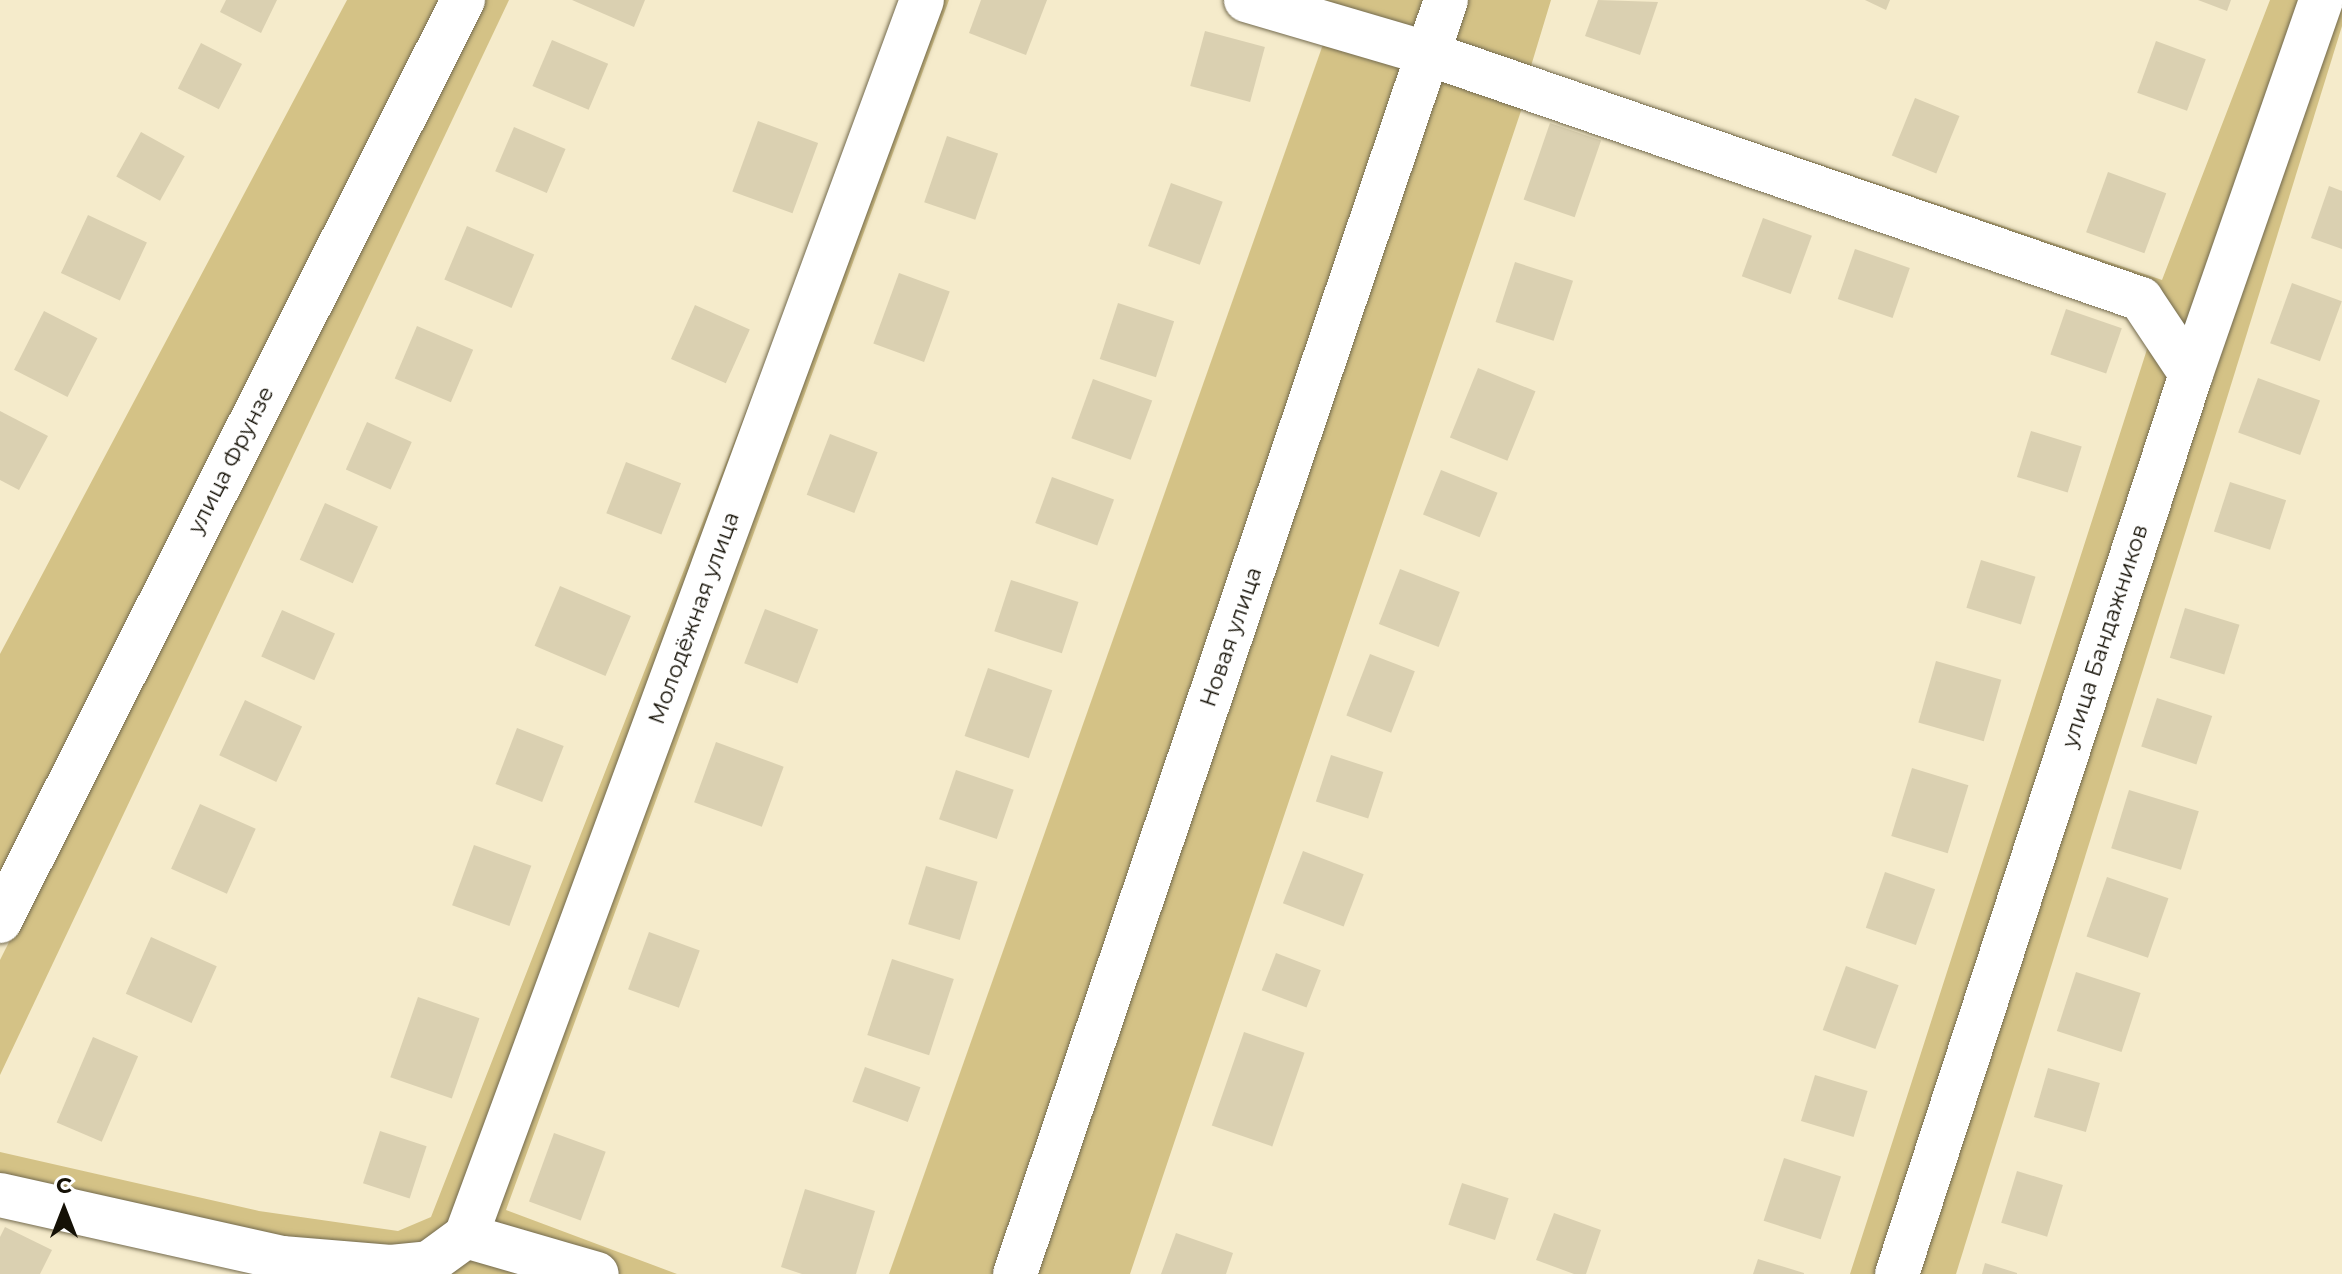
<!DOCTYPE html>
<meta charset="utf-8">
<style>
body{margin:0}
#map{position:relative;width:2342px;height:1274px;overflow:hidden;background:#f5ebcb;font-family:Montserrat,sans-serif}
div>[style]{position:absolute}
.green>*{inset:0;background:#d4c286}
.building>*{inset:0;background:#dad0b1;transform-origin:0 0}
.roads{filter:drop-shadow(0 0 2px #736a4e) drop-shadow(0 0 2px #736a4e)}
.minor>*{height:44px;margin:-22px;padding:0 22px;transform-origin:22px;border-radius:22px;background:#fff}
span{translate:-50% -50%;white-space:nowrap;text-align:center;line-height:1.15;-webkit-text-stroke:7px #fff;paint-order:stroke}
.street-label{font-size:22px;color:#151106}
.north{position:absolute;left:24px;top:1170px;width:80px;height:80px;-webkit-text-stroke:6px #fff;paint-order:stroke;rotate:0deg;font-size:22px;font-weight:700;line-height:32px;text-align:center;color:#151106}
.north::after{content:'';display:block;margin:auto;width:28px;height:36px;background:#151106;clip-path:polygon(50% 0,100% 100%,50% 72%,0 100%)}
</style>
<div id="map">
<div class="green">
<div style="clip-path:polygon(347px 0,446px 0,0 885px,0 654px)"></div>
<div style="clip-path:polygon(483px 0,509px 0,0 1075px,0 960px)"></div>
<div style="clip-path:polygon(907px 0,457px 1230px,391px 1259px,0 1182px,0 1152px,259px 1211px,398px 1231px,431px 1217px)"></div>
<div style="clip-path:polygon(934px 0,949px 0,506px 1210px,677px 1274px,615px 1274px,482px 1234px)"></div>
<div style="clip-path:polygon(1276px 0,1434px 0,1421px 44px)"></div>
<div style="clip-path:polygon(1455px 0,1551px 0,1531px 66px,2162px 280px,2270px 0,2309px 0,2187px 356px,2146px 292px,1440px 50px)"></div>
<div style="clip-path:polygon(2342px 0,2342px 26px,1956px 1274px,1908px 1274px,2206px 376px)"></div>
<div style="clip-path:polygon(1327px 33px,1415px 58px,1002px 1274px,889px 1274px)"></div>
<div style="clip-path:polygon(1436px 63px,2135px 306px,2180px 370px,1888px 1274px,1850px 1274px,2150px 340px,2121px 311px,1525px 99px,1130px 1274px,1027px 1274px)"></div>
<div style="clip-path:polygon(468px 1246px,575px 1274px,405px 1274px)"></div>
</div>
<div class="building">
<div style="clip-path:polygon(226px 0,277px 0,261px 33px,220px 12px)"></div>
<div style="clip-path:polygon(572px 0,645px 0,634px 27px)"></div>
<div style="clip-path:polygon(981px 0,1047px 0,1026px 55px,969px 33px)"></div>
<div style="clip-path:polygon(1598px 0,1658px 2px,1640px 55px,1585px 36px)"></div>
<div style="clip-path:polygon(1865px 0,1890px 0,1886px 10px)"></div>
<div style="clip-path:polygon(2198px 0,2231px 0,2227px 11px)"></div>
<div style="left:1205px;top:31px;width:62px;height:57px;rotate:15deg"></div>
<div style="left:552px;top:40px;width:61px;height:50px;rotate:23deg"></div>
<div style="left:2156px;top:41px;width:53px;height:55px;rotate:20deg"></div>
<div style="left:201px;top:43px;width:46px;height:51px;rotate:27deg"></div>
<div style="left:1915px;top:98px;width:48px;height:62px;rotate:22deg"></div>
<div style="left:758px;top:121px;width:64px;height:75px;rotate:20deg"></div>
<div style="left:1550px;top:123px;width:54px;height:81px;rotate:19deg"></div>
<div style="left:514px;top:127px;width:56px;height:48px;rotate:23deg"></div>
<div style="left:141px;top:132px;width:50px;height:51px;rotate:29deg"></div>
<div style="left:947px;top:136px;width:54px;height:70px;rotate:19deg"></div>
<div style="left:2108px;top:172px;width:62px;height:64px;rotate:20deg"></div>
<div style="left:1171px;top:183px;width:55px;height:67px;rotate:20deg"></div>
<div style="clip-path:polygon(2329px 186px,2342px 191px,2342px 249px,2311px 238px)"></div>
<div style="left:88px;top:215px;width:65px;height:64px;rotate:25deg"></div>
<div style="left:1763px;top:218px;width:52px;height:62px;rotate:20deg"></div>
<div style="left:467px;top:226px;width:73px;height:58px;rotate:23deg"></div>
<div style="left:1855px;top:249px;width:58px;height:53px;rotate:19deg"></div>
<div style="left:1515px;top:262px;width:61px;height:63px;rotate:18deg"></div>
<div style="left:899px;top:273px;width:54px;height:75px;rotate:20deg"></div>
<div style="left:2292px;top:283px;width:53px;height:64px;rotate:20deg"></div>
<div style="left:1118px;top:303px;width:59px;height:59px;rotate:18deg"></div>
<div style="left:695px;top:305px;width:60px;height:59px;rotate:24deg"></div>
<div style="left:2066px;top:309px;width:59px;height:48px;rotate:19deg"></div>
<div style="left:44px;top:311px;width:60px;height:66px;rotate:27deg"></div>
<div style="left:417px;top:326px;width:61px;height:57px;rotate:23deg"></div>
<div style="left:1478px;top:368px;width:62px;height:75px;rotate:22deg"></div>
<div style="left:2258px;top:378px;width:66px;height:58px;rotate:20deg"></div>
<div style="left:1093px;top:379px;width:63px;height:63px;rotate:20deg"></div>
<div style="clip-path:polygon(0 411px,48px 436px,19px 490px,0 480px)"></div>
<div style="left:367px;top:422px;width:49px;height:52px;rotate:24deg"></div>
<div style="left:2031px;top:431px;width:53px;height:48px;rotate:17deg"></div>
<div style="left:830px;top:434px;width:51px;height:65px;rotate:21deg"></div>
<div style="left:626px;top:462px;width:59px;height:55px;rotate:21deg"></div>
<div style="left:1441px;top:470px;width:61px;height:48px;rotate:22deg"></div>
<div style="left:1052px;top:477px;width:66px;height:49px;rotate:20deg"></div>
<div style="left:2230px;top:482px;width:59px;height:52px;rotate:18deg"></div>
<div style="left:325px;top:503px;width:58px;height:62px;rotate:24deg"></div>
<div style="left:1981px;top:560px;width:57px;height:50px;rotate:17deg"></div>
<div style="left:1400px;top:569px;width:64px;height:59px;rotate:21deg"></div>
<div style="left:1011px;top:580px;width:71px;height:54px;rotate:18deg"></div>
<div style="left:560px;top:586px;width:77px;height:65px;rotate:23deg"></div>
<div style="left:2185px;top:608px;width:57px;height:52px;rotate:17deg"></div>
<div style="left:765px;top:609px;width:57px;height:58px;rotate:21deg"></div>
<div style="left:282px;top:610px;width:58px;height:51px;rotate:24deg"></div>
<div style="left:1370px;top:654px;width:48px;height:66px;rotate:21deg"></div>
<div style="left:1936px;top:661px;width:68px;height:64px;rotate:16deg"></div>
<div style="left:988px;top:668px;width:68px;height:72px;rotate:19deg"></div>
<div style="left:2157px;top:698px;width:58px;height:51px;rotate:18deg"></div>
<div style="left:245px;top:700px;width:63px;height:61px;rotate:25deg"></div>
<div style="left:517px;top:728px;width:50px;height:60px;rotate:21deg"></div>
<div style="left:716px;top:742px;width:72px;height:64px;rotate:20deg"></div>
<div style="left:1331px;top:755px;width:55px;height:49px;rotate:18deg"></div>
<div style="left:1912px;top:768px;width:59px;height:71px;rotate:17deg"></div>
<div style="left:956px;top:770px;width:61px;height:52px;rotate:19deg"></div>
<div style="left:2129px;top:790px;width:73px;height:61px;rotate:17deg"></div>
<div style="left:200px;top:804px;width:61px;height:71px;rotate:24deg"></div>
<div style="left:474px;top:845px;width:61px;height:64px;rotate:20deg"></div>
<div style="left:1303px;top:851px;width:65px;height:56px;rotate:21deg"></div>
<div style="left:926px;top:866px;width:54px;height:61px;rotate:17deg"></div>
<div style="left:1885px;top:872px;width:53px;height:59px;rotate:19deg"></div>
<div style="left:2107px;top:877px;width:65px;height:63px;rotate:19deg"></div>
<div style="left:649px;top:932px;width:54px;height:61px;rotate:20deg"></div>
<div style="left:151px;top:937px;width:72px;height:62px;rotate:24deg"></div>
<div style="left:1276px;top:953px;width:48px;height:40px;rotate:21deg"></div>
<div style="left:892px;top:959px;width:65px;height:80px;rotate:18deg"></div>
<div style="left:1846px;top:966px;width:56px;height:68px;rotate:20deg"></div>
<div style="left:2076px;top:972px;width:68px;height:62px;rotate:18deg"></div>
<div style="left:418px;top:997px;width:65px;height:85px;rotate:19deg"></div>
<div style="left:1244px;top:1032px;width:64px;height:99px;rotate:19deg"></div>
<div style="left:93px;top:1037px;width:49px;height:93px;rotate:23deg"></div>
<div style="left:865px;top:1067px;width:59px;height:37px;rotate:20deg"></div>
<div style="left:2048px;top:1068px;width:54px;height:51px;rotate:16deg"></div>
<div style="left:1815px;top:1075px;width:55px;height:48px;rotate:17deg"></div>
<div style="left:380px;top:1131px;width:49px;height:55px;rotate:18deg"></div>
<div style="left:554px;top:1133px;width:55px;height:73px;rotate:20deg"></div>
<div style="left:1784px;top:1158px;width:60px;height:66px;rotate:18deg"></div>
<div style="left:2017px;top:1171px;width:48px;height:54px;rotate:17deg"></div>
<div style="left:1462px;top:1183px;width:49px;height:44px;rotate:18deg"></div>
<div style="clip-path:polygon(805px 1189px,875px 1211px,856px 1274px,802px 1274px,781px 1267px)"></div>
<div style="clip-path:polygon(1554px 1213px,1601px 1230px,1586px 1274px,1574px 1274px,1536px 1260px)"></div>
<div style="clip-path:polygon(5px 1227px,52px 1250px,40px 1274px,0 1274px,0 1237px)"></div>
<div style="clip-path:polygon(1176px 1233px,1233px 1253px,1226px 1274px,1161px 1274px)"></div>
<div style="clip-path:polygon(1758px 1259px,1804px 1273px,1804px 1274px,1753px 1274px)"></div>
<div style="clip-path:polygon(1985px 1263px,2017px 1273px,2017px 1274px,1982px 1274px)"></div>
</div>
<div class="roads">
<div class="minor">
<div style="left:1246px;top:0;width:191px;rotate:16.4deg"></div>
<div style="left:1429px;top:54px;width:753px;rotate:18.99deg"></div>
<div style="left:2141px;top:299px;width:90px;rotate:56.3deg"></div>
<div style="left:0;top:921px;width:1031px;rotate:-63.31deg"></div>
<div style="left:0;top:1195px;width:289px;rotate:12.6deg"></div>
<div style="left:282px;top:1258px;width:109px;rotate:4.7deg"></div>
<div style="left:391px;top:1267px;width:38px;rotate:-6deg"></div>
<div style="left:429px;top:1263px;width:46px;rotate:-36.1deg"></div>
<div style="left:466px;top:1236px;width:1317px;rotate:-69.75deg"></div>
<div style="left:466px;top:1236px;width:136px;rotate:16.2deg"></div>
<div style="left:1015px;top:1274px;width:1345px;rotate:-71.31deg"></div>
<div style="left:1897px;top:1274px;width:947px;rotate:-71.91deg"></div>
<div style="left:2191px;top:374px;width:396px;rotate:-70.8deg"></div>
</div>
</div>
<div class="street-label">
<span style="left:231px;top:460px;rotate:-63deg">улица Фрунзе</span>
<span style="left:694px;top:618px;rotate:-70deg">Молодёжная улица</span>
<span style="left:2105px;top:636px;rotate:-72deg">улица Бандажников</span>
<span style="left:1231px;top:637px;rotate:-71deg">Новая улица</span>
</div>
<div class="north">С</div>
</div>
